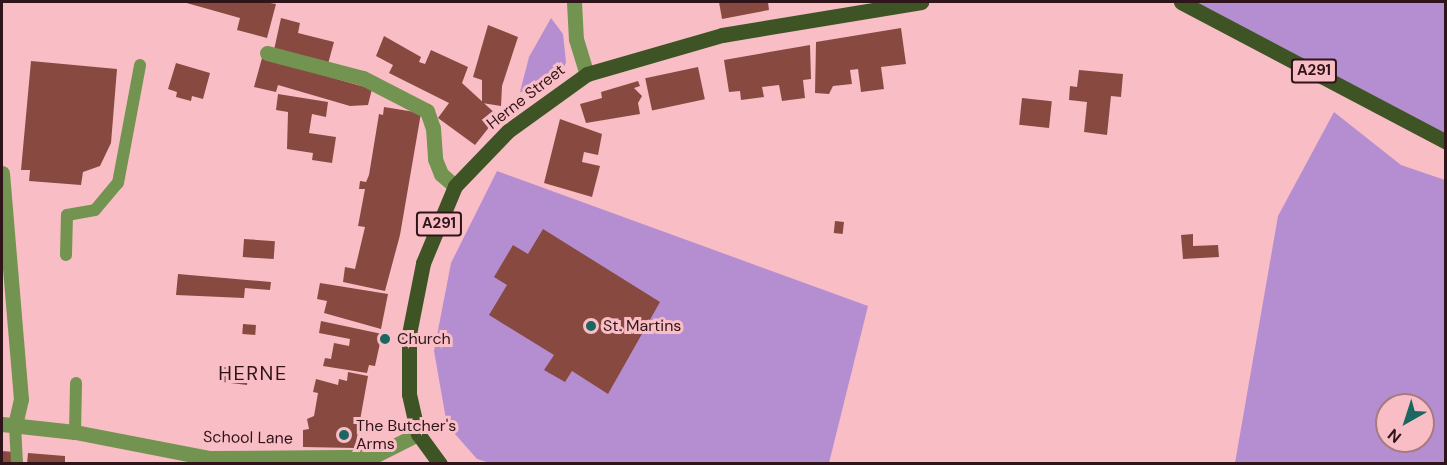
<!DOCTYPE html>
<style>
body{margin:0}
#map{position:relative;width:1447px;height:465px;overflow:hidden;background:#f9bec5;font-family:"DM Sans",sans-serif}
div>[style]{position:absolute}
.green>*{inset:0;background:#b58ed1}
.building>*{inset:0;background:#884a40;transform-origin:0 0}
.service>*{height:12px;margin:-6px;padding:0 6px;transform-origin:6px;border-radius:6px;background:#739350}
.minor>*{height:15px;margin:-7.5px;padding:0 7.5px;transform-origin:7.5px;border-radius:7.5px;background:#739350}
.tertiary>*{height:15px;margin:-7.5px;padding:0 7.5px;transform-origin:7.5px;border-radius:7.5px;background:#739350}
.primary>*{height:15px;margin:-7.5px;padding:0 7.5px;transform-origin:7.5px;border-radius:7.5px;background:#3e5425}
.dots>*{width:16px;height:16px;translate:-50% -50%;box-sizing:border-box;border:3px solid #f9bec5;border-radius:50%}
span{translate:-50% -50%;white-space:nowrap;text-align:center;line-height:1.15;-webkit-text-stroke:6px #f9bec5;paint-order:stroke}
.shield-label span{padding:2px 4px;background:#f9bec5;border:2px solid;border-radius:4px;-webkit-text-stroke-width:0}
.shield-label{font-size:15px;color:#2f1519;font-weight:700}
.street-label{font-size:16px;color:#2f1519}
.poi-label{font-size:16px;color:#2f1519}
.left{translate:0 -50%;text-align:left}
.quarter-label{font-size:20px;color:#2f1519;letter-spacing:1.5px}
.frame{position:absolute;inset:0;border:3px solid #2f1519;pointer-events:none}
.north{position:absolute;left:1375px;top:393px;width:60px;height:60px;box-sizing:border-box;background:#f9bec5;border:2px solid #a87a80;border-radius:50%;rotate:219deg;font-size:16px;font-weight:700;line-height:24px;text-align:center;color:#2f1519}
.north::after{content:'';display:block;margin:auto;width:21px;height:27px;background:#196662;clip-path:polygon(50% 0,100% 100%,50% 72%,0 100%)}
</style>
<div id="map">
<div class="green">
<div style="clip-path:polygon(1193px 2px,1445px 2px,1445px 142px)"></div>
<div style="clip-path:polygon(551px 18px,563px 34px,566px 62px,562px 74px,546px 89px,520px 92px,529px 57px)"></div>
<div style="clip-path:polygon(evenodd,1334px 112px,1401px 165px,1445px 180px,1445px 463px,1235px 463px,1278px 216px,1334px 112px,1387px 405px,1423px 405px,1423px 441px,1387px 441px,1387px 405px)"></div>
<div style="clip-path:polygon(497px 171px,868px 306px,829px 463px,490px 463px,477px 459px,447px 425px,434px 351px,451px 263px)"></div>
</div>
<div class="building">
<div style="clip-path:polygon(183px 2px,264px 2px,276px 4px,267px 38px,237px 30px,240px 18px)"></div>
<div style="clip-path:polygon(719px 2px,768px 2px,769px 10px,722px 19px)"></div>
<div style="clip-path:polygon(281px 18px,300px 23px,298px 33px,334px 42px,328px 64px,274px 50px)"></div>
<div style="clip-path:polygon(488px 25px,518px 37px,502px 86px,501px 106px,482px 103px,482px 80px,473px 77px)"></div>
<div style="clip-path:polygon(901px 28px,906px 64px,881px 67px,884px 89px,861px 92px,858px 69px,850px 70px,852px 84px,833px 86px,829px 94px,815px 93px,816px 42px)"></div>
<div style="clip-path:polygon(384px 36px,421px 57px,419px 62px,425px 64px,431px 50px,468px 67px,462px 83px,498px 116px,475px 145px,438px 118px,449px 103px,389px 73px,393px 65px,376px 56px)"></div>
<div style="clip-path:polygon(810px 45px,811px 79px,803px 80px,805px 98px,782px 101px,779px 85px,762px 87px,764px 97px,741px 100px,740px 91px,729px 92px,724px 60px)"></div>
<div style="clip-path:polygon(262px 58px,372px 89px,368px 105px,350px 106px,278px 85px,276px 92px,254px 87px)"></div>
<div style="clip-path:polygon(31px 61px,117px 69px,111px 143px,100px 166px,83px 172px,81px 185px,29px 181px,30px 170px,21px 170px)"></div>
<div style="clip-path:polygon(176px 63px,210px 73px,203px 99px,192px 96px,191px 101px,176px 97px,177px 92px,168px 89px)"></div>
<div style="left:698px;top:67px;width:33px;height:54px;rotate:78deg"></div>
<div style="clip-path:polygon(1079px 70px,1123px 74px,1121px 97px,1111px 96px,1107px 135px,1084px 132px,1087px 102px,1069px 100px,1070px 86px,1077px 87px)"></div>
<div style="clip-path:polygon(638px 81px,640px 86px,634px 88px,642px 96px,638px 103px,640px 114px,586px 123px,580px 104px,602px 98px,601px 92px)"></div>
<div style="clip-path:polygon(278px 94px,328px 102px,326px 117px,312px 114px,309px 133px,336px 137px,332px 163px,312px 160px,313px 153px,287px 149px,288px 112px,276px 110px)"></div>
<div style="left:1022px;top:98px;width:30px;height:27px;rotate:6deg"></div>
<div style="clip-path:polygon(384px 107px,421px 113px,400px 235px,385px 291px,343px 282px,345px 267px,355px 269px,365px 227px,358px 226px,365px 189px,359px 189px,360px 181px,366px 182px,369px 175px,379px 114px,383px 115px)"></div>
<div style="clip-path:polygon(560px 119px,602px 134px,598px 155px,584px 152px,582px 162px,600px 166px,592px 197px,544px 183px)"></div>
<div style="left:835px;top:221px;width:9px;height:12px;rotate:6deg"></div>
<div style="clip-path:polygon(543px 229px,660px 302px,608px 394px,572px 371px,565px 382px,544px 370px,554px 355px,489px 315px,507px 285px,494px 277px,513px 245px,528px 254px)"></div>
<div style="clip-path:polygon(1193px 234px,1193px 246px,1218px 245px,1219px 257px,1183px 259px,1181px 235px)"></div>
<div style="left:244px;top:239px;width:31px;height:18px;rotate:4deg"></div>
<div style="clip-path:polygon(178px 274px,271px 282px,270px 290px,245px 288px,244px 298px,176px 295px)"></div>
<div style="clip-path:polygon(320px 283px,388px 294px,381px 329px,324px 313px,327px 301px,317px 299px)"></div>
<div style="clip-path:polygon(321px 321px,382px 334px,375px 366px,369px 365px,367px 373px,323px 366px,325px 358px,331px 359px,334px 343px,349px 346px,350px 339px,319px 333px)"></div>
<div style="left:243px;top:324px;width:13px;height:10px;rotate:4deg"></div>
<div style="left:224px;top:367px;width:25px;height:15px;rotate:7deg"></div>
<div style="clip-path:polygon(348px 372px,368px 376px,355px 448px,303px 447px,303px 430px,309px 429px,307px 419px,314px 416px,318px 393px,313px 392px,316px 379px,338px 385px,339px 379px,347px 381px)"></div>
<div style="left:2px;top:451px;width:12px;height:13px;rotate:5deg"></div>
<div style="clip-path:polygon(28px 453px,65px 456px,65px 464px,27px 464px)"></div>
</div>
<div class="service">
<div style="left:66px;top:255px;width:40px;rotate:-88.6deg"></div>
<div style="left:67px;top:215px;width:28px;rotate:-10deg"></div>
<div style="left:95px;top:210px;width:35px;rotate:-50deg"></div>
<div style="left:118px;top:183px;width:120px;rotate:-79.4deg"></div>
<div style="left:15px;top:425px;width:39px;rotate:87deg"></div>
<div style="left:75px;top:432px;width:49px;rotate:-88.8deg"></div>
</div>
<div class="minor">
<div style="left:574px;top:2px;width:37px;rotate:87deg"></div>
<div style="left:576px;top:39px;width:37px;rotate:73deg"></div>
<div style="left:267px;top:53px;width:99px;rotate:14.6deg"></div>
<div style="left:363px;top:78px;width:72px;rotate:27.3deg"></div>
<div style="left:427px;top:111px;width:18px;rotate:71deg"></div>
<div style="left:433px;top:128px;width:31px;rotate:86deg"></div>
<div style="left:435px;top:159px;width:16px;rotate:68deg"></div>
<div style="left:441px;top:174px;width:18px;rotate:41deg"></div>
<div style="left:2px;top:173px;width:227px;rotate:85.2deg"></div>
<div style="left:21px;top:399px;width:27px;rotate:103deg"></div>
</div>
<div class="tertiary">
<div style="left:2px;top:424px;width:73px;rotate:6.3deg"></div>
<div style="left:75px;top:432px;width:136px;rotate:11deg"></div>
<div style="left:209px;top:458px;width:163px;rotate:-0.4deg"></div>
<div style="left:372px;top:457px;width:51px;rotate:-26.6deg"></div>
</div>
<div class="primary">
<div style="left:1181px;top:2px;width:300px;rotate:27.8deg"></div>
<div style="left:440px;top:464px;width:37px;rotate:-126deg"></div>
<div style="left:418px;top:434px;width:41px;rotate:-102.7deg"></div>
<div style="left:409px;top:394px;width:60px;rotate:-90deg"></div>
<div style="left:409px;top:334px;width:72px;rotate:-78.8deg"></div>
<div style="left:423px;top:263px;width:83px;rotate:-67.4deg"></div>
<div style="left:455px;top:186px;width:76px;rotate:-46.1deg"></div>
<div style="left:508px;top:131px;width:97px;rotate:-35.8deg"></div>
<div style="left:587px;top:74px;width:141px;rotate:-16.1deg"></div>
<div style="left:722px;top:35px;width:202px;rotate:-9.4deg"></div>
</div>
<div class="dots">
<div style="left:591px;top:326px;background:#196662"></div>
<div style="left:385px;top:339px;background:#196662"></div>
<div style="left:344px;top:435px;background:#196662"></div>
</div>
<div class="shield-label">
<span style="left:1314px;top:71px">A291</span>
<span style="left:439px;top:224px">A291</span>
</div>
<div class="street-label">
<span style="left:526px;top:97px;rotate:-38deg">Herne Street</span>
<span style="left:248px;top:438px;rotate:1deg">School Lane</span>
</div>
<div class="poi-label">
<span class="left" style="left:603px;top:326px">St. Martins</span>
<span class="left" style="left:397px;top:339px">Church</span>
<span class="left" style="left:356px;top:435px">The Butcher's<br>Arms</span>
</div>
<div class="quarter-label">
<span style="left:253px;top:373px">HERNE</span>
</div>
<div class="frame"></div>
<div class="north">N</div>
</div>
